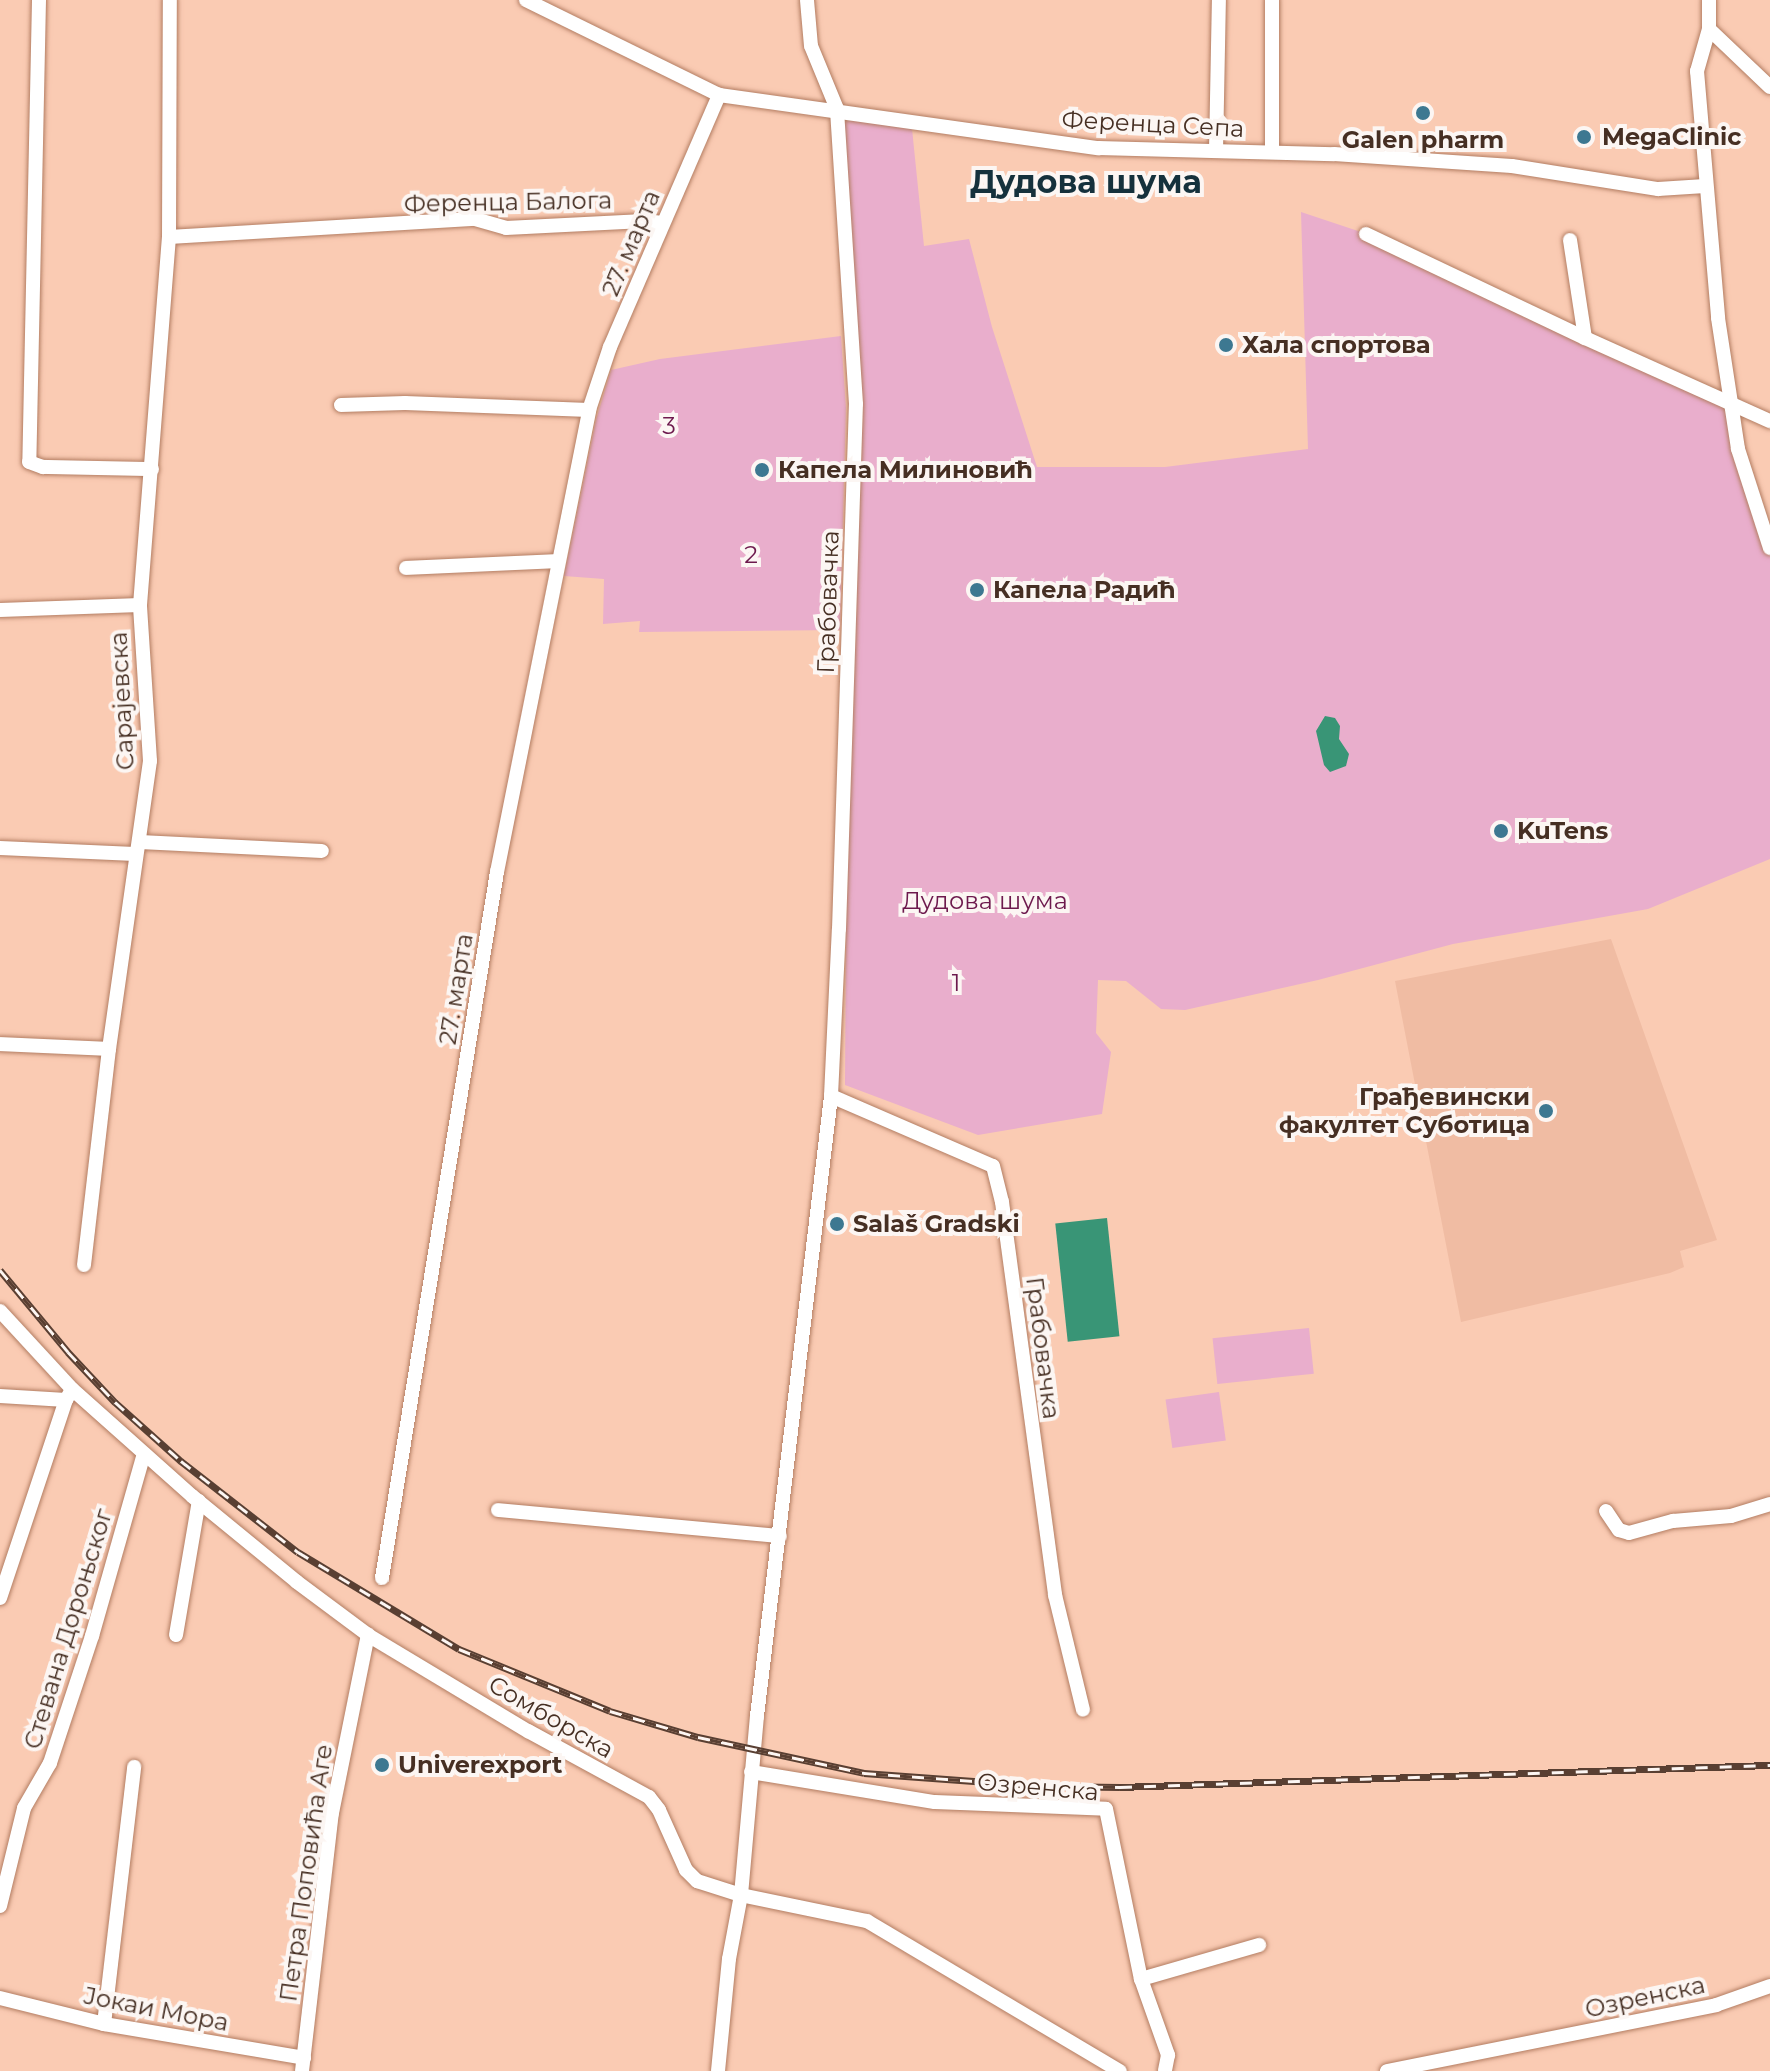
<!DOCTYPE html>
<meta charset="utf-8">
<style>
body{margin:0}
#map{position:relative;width:1770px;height:2071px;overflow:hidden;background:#facbb3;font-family:Montserrat,sans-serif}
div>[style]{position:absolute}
.built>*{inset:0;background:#f0bca3}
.green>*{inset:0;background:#e9aecc;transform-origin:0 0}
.water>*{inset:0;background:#399576;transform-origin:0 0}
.roads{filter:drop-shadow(0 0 2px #b37d62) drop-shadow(0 0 2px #b37d62)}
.minor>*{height:14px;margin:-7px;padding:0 7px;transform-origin:7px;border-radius:7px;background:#fff}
.rail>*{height:7px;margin-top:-3.5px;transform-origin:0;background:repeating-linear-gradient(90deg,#fcf6f3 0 12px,#593f32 0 24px);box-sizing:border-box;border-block:2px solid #593f32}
.dots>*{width:22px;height:22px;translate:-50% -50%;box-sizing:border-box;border:4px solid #fcf6f3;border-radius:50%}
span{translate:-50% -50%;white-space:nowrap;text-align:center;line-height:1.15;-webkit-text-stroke:8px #fcf6f3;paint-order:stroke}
.street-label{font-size:24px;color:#462f23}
.poi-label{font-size:24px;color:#462f23;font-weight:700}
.left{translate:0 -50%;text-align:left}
.right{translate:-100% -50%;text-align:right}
.park-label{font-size:24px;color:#6d194d}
.district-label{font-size:32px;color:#15313c;font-weight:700}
</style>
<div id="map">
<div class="built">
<div style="clip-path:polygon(1611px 939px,1717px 1240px,1680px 1251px,1684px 1267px,1670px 1273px,1461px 1322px,1395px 981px)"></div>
</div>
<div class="green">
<div style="clip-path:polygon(843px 117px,911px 119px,924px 246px,969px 239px,992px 327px,1037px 467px,1165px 467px,1308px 449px,1301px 212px,1367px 234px,1729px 402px,1770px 548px,1770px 859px,1648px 909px,1453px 944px,1318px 980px,1185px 1010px,1161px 1009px,1126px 981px,1098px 980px,1096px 1033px,1111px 1052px,1102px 1114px,978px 1135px,845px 1085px,846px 930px,863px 406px)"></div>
<div style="clip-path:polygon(841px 336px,846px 408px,840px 630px,639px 632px,640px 621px,603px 624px,604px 579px,564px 576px,596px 420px,611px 370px,660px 359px)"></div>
<div style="left:1309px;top:1328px;width:46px;height:97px;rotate:84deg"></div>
<div style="left:1219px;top:1392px;width:49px;height:54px;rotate:82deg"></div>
</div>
<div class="water">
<div style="clip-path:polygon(1325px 716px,1335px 718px,1340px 726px,1339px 739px,1349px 754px,1346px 766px,1330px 772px,1324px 765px,1316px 731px)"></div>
<div style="left:1107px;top:1218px;width:119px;height:52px;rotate:84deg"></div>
</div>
<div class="roads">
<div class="minor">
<div style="left:39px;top:0;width:462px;rotate:91.2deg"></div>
<div style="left:29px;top:462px;width:15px;rotate:20deg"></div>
<div style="left:43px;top:467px;width:109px;rotate:1.1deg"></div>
<div style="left:526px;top:0;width:215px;rotate:26.2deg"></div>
<div style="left:719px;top:95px;width:383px;rotate:8deg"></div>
<div style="left:1098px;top:148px;width:236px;rotate:1.5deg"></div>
<div style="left:1334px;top:154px;width:178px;rotate:3.9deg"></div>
<div style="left:1512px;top:166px;width:148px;rotate:9deg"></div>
<div style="left:1658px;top:189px;width:47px;rotate:-3.7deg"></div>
<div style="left:1272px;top:0;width:151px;rotate:90deg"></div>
<div style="left:1709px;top:0;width:29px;rotate:90deg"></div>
<div style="left:1709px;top:29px;width:44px;rotate:105.9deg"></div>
<div style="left:1697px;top:71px;width:248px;rotate:85.1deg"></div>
<div style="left:1718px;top:318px;width:133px;rotate:81.3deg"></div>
<div style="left:1738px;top:449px;width:104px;rotate:72.1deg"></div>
<div style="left:1709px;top:29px;width:84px;rotate:43.6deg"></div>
<div style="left:1216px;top:151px;width:151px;rotate:-88.9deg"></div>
<div style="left:1366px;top:234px;width:242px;rotate:25.4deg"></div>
<div style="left:1585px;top:338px;width:203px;rotate:24.2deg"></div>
<div style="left:169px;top:237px;width:307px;rotate:-3.4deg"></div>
<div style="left:475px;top:219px;width:32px;rotate:16deg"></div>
<div style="left:506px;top:228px;width:138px;rotate:-2.9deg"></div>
<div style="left:644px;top:221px;width:19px;rotate:6deg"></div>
<div style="left:1570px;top:240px;width:99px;rotate:81.3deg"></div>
<div style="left:341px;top:405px;width:64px;rotate:-1.8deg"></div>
<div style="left:405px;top:403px;width:184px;rotate:2.2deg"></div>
<div style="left:406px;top:568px;width:152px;rotate:-2.6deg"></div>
<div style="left:0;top:610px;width:140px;rotate:-2deg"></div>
<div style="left:140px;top:842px;width:182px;rotate:2.8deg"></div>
<div style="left:0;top:848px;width:135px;rotate:2.5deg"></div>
<div style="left:0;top:1044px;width:109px;rotate:2.6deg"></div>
<div style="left:831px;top:1096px;width:176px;rotate:23.4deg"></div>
<div style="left:993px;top:1166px;width:37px;rotate:76deg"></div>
<div style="left:1002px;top:1202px;width:397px;rotate:82.3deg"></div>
<div style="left:1055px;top:1595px;width:118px;rotate:76.3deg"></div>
<div style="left:84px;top:1265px;width:217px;rotate:-83.4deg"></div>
<div style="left:109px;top:1049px;width:291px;rotate:-81.9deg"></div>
<div style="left:150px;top:761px;width:156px;rotate:-93.7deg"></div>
<div style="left:140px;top:605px;width:369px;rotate:-85.5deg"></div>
<div style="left:169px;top:237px;width:237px;rotate:-89.8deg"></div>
<div style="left:0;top:1311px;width:106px;rotate:47.3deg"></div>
<div style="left:72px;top:1389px;width:161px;rotate:41.7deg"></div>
<div style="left:192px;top:1496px;width:136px;rotate:39.3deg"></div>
<div style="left:297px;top:1582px;width:89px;rotate:36.7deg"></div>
<div style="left:368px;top:1635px;width:187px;rotate:31deg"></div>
<div style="left:528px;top:1731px;width:138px;rotate:28.6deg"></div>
<div style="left:649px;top:1797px;width:16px;rotate:52deg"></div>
<div style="left:659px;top:1810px;width:66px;rotate:65.8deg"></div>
<div style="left:686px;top:1870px;width:16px;rotate:45deg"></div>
<div style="left:697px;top:1881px;width:46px;rotate:17.7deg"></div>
<div style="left:741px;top:1895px;width:129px;rotate:11.7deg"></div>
<div style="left:867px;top:1921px;width:294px;rotate:30.7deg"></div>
<div style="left:0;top:1396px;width:66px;rotate:3.5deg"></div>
<div style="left:66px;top:1400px;width:8px;rotate:-60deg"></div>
<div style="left:498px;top:1510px;width:283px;rotate:5.3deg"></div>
<div style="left:1606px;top:1511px;width:23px;rotate:56deg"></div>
<div style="left:1619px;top:1530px;width:10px;rotate:17deg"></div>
<div style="left:1629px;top:1533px;width:46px;rotate:-15.3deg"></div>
<div style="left:1673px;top:1521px;width:58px;rotate:-4.9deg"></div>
<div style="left:1731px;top:1516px;width:41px;rotate:-17.1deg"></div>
<div style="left:382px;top:1578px;width:715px;rotate:-80.75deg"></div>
<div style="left:497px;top:872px;width:471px;rotate:-78.7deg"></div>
<div style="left:589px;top:410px;width:66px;rotate:-71.6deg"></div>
<div style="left:610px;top:347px;width:275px;rotate:-66.6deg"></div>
<div style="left:0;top:1598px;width:209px;rotate:-71.6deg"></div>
<div style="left:176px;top:1635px;width:136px;rotate:-80.3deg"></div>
<div style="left:751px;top:1772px;width:186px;rotate:9.3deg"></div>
<div style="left:935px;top:1802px;width:171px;rotate:2.3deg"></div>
<div style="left:1106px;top:1809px;width:174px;rotate:78.4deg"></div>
<div style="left:1141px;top:1979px;width:81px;rotate:70.4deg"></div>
<div style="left:1168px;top:2055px;width:16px;rotate:101deg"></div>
<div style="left:0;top:1906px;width:101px;rotate:-76.2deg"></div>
<div style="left:24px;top:1808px;width:52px;rotate:-60deg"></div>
<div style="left:50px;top:1763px;width:134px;rotate:-71.7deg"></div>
<div style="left:92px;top:1636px;width:189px;rotate:-74.1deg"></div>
<div style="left:1141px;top:1979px;width:123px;rotate:-16.1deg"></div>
<div style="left:0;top:1998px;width:107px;rotate:14deg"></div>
<div style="left:104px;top:2024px;width:203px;rotate:9.6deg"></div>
<div style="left:104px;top:2024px;width:259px;rotate:-83.3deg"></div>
<div style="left:302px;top:2071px;width:260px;rotate:-83.4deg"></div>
<div style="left:332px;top:1813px;width:182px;rotate:-78.6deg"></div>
<div style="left:718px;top:2071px;width:113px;rotate:-84.4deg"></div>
<div style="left:729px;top:1959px;width:65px;rotate:-79.4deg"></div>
<div style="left:741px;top:1895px;width:180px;rotate:-84.9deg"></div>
<div style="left:757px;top:1716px;width:624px;rotate:-83.19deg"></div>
<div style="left:831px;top:1096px;width:167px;rotate:-87.3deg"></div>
<div style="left:839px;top:929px;width:525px;rotate:-88.15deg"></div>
<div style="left:856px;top:404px;width:296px;rotate:-93.7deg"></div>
<div style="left:837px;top:109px;width:68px;rotate:-112.4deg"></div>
<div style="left:811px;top:46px;width:46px;rotate:-95deg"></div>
<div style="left:1387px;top:2071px;width:336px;rotate:-11.3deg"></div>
<div style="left:1716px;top:2005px;width:57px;rotate:-19.4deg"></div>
</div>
</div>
<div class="rail">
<div style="left:0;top:1270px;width:107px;rotate:50.3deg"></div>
<div style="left:68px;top:1352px;width:69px;rotate:46.8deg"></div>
<div style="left:115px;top:1402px;width:89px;rotate:41.8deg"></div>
<div style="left:181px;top:1461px;width:148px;rotate:37.9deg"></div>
<div style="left:298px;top:1552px;width:188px;rotate:31.1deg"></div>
<div style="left:459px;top:1649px;width:163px;rotate:22.3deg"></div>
<div style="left:610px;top:1711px;width:92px;rotate:16.5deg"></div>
<div style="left:698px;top:1737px;width:170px;rotate:12.2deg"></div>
<div style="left:864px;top:1773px;width:179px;rotate:4.2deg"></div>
<div style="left:1043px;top:1786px;width:77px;rotate:0.7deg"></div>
<div style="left:1120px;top:1787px;width:650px;rotate:-1.94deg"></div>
</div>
<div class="dots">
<div style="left:1423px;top:113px;background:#3d7891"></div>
<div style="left:1584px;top:137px;background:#3d7891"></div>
<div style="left:1226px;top:345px;background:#3d7891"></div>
<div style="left:762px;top:470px;background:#3d7891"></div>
<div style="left:977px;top:590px;background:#3d7891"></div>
<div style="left:1501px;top:831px;background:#3d7891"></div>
<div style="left:1546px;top:1111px;background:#3d7891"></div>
<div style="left:837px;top:1224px;background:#3d7891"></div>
<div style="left:382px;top:1765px;background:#3d7891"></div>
</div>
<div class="street-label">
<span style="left:1153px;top:124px;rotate:3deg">Ференца Сепа</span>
<span style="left:508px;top:202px;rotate:-1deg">Ференца Балога</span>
<span style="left:631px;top:243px;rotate:-67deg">27. марта</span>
<span style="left:828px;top:602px;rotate:-88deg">Грабовачка</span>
<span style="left:122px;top:701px;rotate:-93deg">Сарајевска</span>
<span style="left:456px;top:989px;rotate:-81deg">27. марта</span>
<span style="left:1043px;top:1348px;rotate:83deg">Грабовачка</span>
<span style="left:68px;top:1629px;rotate:-73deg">Стевана Дороњског</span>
<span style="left:551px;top:1717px;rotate:30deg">Сомборска</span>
<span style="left:1038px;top:1787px;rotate:5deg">Озренска</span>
<span style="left:306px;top:1873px;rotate:-82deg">Петра Поповића Аге</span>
<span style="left:1645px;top:1997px;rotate:-12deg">Озренска</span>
<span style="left:156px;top:2009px;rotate:11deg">Јокаи Мора</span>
</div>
<div class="poi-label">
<span class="left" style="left:1602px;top:137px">MegaClinic</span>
<span style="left:1423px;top:140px">Galen pharm</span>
<span class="left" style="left:1242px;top:345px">Хала спортова</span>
<span class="left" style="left:778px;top:470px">Капела Милиновић</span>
<span class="left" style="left:993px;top:590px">Капела Радић</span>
<span class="left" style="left:1517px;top:831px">KuTens</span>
<span class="right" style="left:1530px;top:1111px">Грађевински<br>факултет Суботица</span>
<span class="left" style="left:853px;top:1224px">Salaš Gradski</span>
<span class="left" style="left:398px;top:1765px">Univerexport</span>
</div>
<div class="park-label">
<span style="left:669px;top:426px">3</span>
<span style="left:751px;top:555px">2</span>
<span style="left:985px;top:901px">Дудова шума</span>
<span style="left:956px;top:983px">1</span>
</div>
<div class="district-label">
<span style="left:1086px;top:182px">Дудова шума</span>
</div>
</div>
